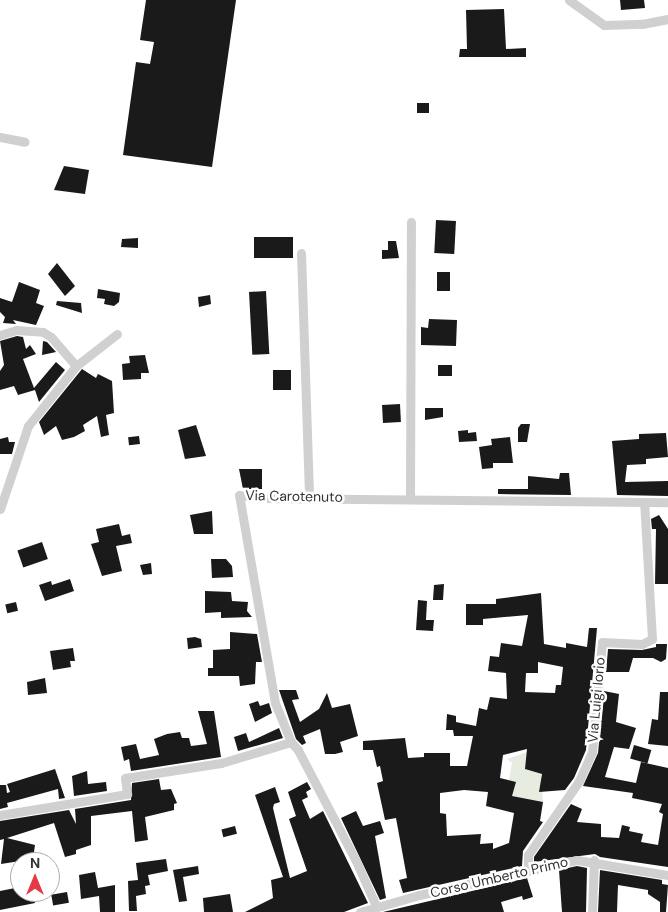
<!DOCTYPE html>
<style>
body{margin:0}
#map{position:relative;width:668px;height:912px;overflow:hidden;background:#fff;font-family:"DM Sans",sans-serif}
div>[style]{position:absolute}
.green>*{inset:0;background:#e6ecdf}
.building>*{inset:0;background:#1a1a1a;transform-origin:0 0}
.minor>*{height:9px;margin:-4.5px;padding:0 4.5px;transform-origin:4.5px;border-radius:4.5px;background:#d0d0d0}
span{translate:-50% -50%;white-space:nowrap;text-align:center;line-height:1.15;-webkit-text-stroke:5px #fff;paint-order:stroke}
.street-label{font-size:14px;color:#333}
.north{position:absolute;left:10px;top:852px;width:50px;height:50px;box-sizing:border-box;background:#fff;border:1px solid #adadad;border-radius:50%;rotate:0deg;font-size:14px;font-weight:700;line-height:20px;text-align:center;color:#333}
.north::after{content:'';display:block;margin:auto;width:18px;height:22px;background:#e63946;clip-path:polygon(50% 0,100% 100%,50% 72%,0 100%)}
</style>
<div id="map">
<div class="green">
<div style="clip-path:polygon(527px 752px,527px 770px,541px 773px,543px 802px,488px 791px,503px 779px,509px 780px,512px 763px,507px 759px)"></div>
</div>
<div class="building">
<div style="clip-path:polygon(146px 0,236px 0,212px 167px,123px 155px,136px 62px,150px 64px,154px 42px,140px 40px)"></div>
<div style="clip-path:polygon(620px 0,644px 0,645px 8px,621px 10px)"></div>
<div style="clip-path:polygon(504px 9px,506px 49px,526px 48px,526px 57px,459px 57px,460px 49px,467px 49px,466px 10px)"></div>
<div style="left:417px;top:103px;width:12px;height:10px"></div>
<div style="clip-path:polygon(64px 166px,89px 170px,85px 194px,54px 190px)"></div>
<div style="left:436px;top:220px;width:20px;height:33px;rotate:3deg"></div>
<div style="left:254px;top:237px;width:39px;height:21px"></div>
<div style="clip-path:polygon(138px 238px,138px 248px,121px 247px,122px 239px)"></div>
<div style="clip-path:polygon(388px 241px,396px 241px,399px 258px,382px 259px,382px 250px,388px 250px)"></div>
<div style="clip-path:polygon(57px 263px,75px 286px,65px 296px,48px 274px)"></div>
<div style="left:437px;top:272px;width:13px;height:19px"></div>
<div style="clip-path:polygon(19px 282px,40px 290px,36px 303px,44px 306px,36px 325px,13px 320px,16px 324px,3px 323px,5px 317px,0 312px,0 298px,12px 302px)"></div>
<div style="clip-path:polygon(98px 289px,120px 293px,119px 302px,114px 306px,104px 304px,105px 299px,97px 298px)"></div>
<div style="left:266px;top:291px;width:63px;height:17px;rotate:87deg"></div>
<div style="clip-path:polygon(210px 295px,211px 304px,199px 307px,198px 297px)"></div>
<div style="clip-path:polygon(57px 301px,81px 303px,82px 313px,56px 305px)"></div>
<div style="clip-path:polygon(429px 319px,457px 320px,456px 346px,421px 345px,421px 327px,428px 328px)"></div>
<div style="clip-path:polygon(17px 336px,23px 337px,26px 349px,30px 345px,36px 354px,23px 359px,34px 388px,56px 362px,65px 370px,39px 402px,35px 390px,18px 395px,14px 386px,0 390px,0 371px,4px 365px,0 341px)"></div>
<div style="clip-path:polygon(43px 341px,47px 342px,56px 352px,42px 355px)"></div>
<div style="clip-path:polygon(145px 355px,149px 373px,141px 373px,141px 379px,123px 380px,122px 364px,130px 363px,129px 356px)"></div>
<div style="left:438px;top:365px;width:14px;height:11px"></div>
<div style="clip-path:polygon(82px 369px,96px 378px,98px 374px,112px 381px,114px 413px,106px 415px,109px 435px,101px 437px,97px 416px,83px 425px,85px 431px,74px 437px,62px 440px,56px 426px,44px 435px,39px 422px)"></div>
<div style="left:291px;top:370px;width:20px;height:18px;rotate:90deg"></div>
<div style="left:400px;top:404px;width:18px;height:18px;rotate:87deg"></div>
<div style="clip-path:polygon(425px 408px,443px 408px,443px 417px,425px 420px)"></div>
<div style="clip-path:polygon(521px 424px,530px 424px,527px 442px,518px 442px,518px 428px)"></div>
<div style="clip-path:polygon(196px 425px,206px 456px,185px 459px,178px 430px)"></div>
<div style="clip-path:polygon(468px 430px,468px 433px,476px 432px,477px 441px,459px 442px,458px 431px)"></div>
<div style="clip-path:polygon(666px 433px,668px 457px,646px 459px,646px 464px,627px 465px,625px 482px,668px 481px,668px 496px,617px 495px,612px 441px,639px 439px,639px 434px)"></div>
<div style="left:139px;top:436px;width:8px;height:11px;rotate:83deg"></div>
<div style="clip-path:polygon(8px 437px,9px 442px,15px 442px,12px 454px,0 454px,0 439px)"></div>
<div style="clip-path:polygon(510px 437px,513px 463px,493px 463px,493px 468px,482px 469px,479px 447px,492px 445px,491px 439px)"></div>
<div style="clip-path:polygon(239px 469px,262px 469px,262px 489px,243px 489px)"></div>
<div style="clip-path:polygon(560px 473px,569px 473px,571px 495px,498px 494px,498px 489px,528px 489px,528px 476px,559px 479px)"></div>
<div style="clip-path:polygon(212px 511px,213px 534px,194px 534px,190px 515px)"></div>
<div style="clip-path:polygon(659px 515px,668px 529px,668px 584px,655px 584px,656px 529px,652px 529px,651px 519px)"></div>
<div style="clip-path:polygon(119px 524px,122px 536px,130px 534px,132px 543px,116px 546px,122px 571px,102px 576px,91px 544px,99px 542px,96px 529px)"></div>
<div style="left:42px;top:542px;width:18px;height:26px;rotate:71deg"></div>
<div style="clip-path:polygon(211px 559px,226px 559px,232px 566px,233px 577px,212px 578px)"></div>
<div style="clip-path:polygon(151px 563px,152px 574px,143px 575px,140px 565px)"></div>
<div style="clip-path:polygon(70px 579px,74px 591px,45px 601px,39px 585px,51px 581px,52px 585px)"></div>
<div style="clip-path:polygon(444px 584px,443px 600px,433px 600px,434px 585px)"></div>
<div style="clip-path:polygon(205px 591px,231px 592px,232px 601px,248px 602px,247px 611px,252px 617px,221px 618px,221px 612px,205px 613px)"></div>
<div style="clip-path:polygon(evenodd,541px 593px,544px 644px,566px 648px,566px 643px,587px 647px,589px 628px,597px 628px,586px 750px,574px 778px,565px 790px,539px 792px,542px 774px,525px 769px,527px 749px,503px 755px,500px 778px,516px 782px,512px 796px,543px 802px,540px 821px,543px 822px,523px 851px,522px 866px,403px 893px,399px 880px,407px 878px,396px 818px,385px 820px,377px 783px,383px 781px,380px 766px,377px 767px,373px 750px,363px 750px,363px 741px,405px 738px,408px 758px,424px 757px,424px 753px,450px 753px,450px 766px,467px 766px,473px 736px,454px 736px,453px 730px,446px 730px,447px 714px,456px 716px,456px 722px,476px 726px,479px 708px,487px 710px,490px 697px,507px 699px,506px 673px,488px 671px,490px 656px,499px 657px,501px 643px,522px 646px,528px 615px,483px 619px,483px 625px,466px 625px,466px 604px,496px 604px,496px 599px,541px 593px,538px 662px,563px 667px,561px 685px,556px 685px,555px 693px,525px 692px,526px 673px,538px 673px,538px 662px,541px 593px,464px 790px,488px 792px,486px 806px,514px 813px,509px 843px,493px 849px,493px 843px,480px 844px,481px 834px,447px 836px,446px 814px,440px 813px,440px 793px,464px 790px)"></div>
<div style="clip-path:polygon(418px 600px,427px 601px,426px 620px,434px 620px,433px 631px,416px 630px)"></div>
<div style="left:16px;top:602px;width:9px;height:11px;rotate:77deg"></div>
<div style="clip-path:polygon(230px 632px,257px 634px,262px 662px,256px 662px,255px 684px,240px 686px,239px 676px,208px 676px,208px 668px,213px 668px,213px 650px,230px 649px)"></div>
<div style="clip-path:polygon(195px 637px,201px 639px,202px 647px,188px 649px,187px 638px)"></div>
<div style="clip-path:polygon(656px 644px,667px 644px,666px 659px,661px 662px,653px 658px,633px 658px,629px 672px,606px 672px,608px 649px,642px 650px,656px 647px)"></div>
<div style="clip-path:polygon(73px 648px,75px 661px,70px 661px,71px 667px,53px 670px,50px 651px)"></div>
<div style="clip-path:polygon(45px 678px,47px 693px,28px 695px,27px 682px)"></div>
<div style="clip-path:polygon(279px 690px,296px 690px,299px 699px,292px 700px,300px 722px,319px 709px,327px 693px,332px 708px,350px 704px,358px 736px,340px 742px,343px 752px,335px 754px,325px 754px,320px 729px,303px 736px,306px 743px,302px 745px,296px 739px)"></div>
<div style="clip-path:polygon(604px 691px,619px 694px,616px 722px,636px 728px,629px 749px,614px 747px,605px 777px,636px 783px,641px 762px,668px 768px,668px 867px,600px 857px,595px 854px,534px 862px,534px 857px,571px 804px,582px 809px,577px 822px,601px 824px,601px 837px,619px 838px,622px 825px,630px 827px,629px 831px,643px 834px,641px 842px,658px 845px,663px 814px,659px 812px,662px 804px,632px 798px,633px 793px,583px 786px,598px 753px)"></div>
<div style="clip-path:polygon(660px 692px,668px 692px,668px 746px,648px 744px,652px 719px,658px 720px)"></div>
<div style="clip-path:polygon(258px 701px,260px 706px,269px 703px,272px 713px,255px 722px,249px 704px)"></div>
<div style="clip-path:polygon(198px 711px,214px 711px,221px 757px,131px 771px,129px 759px,124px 761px,121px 747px,136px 744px,140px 759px,159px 755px,154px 739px,167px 734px,180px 732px,182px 738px,189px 738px,191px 746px,207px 744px)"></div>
<div style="clip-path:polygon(279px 728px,283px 738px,238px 751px,234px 737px,246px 733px,249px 742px)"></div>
<div style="left:634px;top:745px;width:18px;height:14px;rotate:16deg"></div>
<div style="clip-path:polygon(55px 769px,65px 798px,59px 799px,58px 789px,7px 803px,8px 807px,0 809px,0 785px,6px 785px,7px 793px,10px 792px,7px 784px)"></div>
<div style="clip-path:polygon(87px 771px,88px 784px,106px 782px,107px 791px,74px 796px,72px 776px)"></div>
<div style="clip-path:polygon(159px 779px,161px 790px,171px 789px,177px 803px,174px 804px,174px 810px,145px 817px,148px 840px,135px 842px,132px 811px,91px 816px,91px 845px,76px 850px,76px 854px,65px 857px,54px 823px,7px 838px,35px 845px,33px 859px,1px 864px,4px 839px,0 840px,0 821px,69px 810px,76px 824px,75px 809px,131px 800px,132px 783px)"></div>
<div style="clip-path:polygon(307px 782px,311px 789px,306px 792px,308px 797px,302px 800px,310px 819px,323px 811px,368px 903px,344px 912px,245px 912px,273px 898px,271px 880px,283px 877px,255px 795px,275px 787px,280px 802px,274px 804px,273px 808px,290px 878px,307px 871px,289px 819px,296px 816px,288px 792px)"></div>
<div style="clip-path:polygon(356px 811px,363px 826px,380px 821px,384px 833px,375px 836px,386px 898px,380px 900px,341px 818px)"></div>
<div style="left:235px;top:826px;width:8px;height:14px;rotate:76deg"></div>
<div style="clip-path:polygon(166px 859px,168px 871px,148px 875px,150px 885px,145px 886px,146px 894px,136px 896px,137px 911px,129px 911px,128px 881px,138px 880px,136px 863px)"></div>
<div style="clip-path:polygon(198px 866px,199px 874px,183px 877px,187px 901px,179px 902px,173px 870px)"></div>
<div style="clip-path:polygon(577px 866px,587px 868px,586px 912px,562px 912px,559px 870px)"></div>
<div style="clip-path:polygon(600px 870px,662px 880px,662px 884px,668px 885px,666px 912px,660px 912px,660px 902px,648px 894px,648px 890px,618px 885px,617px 912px,598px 912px)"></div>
<div style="clip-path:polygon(95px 872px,98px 888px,115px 885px,115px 912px,100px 912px,99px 896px,81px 899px,79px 875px)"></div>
<div style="clip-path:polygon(527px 878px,533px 897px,523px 900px,522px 896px,501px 902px,504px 912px,383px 912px)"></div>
<div style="clip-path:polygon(20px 887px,20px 892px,32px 892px,35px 903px,0 910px,0 891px)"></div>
<div style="left:67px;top:892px;width:11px;height:16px;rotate:80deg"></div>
<div style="clip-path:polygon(230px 894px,233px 912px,204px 912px,203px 898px)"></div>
</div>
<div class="minor">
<div style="left:569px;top:0;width:43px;rotate:35.5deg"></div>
<div style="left:604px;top:25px;width:38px;rotate:-2deg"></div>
<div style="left:642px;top:24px;width:26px;rotate:-11deg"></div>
<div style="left:0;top:137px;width:25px;rotate:11deg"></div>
<div style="left:301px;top:253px;width:244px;rotate:88.1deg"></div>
<div style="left:0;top:335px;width:17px;rotate:-17deg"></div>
<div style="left:16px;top:330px;width:27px;rotate:4deg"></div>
<div style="left:43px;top:332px;width:9px;rotate:32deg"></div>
<div style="left:51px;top:337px;width:38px;rotate:49deg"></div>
<div style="left:410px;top:498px;width:276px;rotate:-89.8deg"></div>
<div style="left:0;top:509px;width:88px;rotate:-71.4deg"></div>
<div style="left:28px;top:426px;width:77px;rotate:-51.3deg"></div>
<div style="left:76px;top:366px;width:52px;rotate:-38deg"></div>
<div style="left:0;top:815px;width:129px;rotate:-9.4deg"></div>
<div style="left:127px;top:794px;width:16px;rotate:-97deg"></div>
<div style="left:125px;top:778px;width:97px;rotate:-8.9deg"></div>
<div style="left:221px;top:763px;width:73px;rotate:-16.7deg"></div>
<div style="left:528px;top:869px;width:14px;rotate:-90deg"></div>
<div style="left:528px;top:855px;width:90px;rotate:-55.4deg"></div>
<div style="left:579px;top:781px;width:32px;rotate:-66deg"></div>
<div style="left:592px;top:752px;width:110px;rotate:-84.8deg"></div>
<div style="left:602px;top:642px;width:40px;rotate:2.9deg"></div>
<div style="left:642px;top:644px;width:11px;rotate:-27deg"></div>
<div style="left:652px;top:639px;width:137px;rotate:-93.3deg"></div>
<div style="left:376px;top:906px;width:49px;rotate:-114deg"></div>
<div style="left:356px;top:861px;width:125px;rotate:-117.6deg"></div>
<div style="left:298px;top:750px;width:11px;rotate:-131deg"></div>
<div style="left:291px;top:742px;width:42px;rotate:-112.3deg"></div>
<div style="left:275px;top:703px;width:211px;rotate:-99.8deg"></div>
<div style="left:239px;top:495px;width:21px;rotate:8deg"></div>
<div style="left:260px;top:498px;width:408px;rotate:0.6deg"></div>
<div style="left:360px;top:912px;width:61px;rotate:-16.1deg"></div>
<div style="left:419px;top:895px;width:162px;rotate:-12.5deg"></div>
<div style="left:577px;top:860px;width:92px;rotate:9.4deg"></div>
<div style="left:592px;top:912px;width:52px;rotate:-87.8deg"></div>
</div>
<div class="street-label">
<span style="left:294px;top:496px;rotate:1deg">Via Carotenuto</span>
<span style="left:596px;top:700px;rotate:-85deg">Via Luigi Iorio</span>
<span style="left:499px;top:877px;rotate:-13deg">Corso Umberto Primo</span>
</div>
<div class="north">N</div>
</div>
